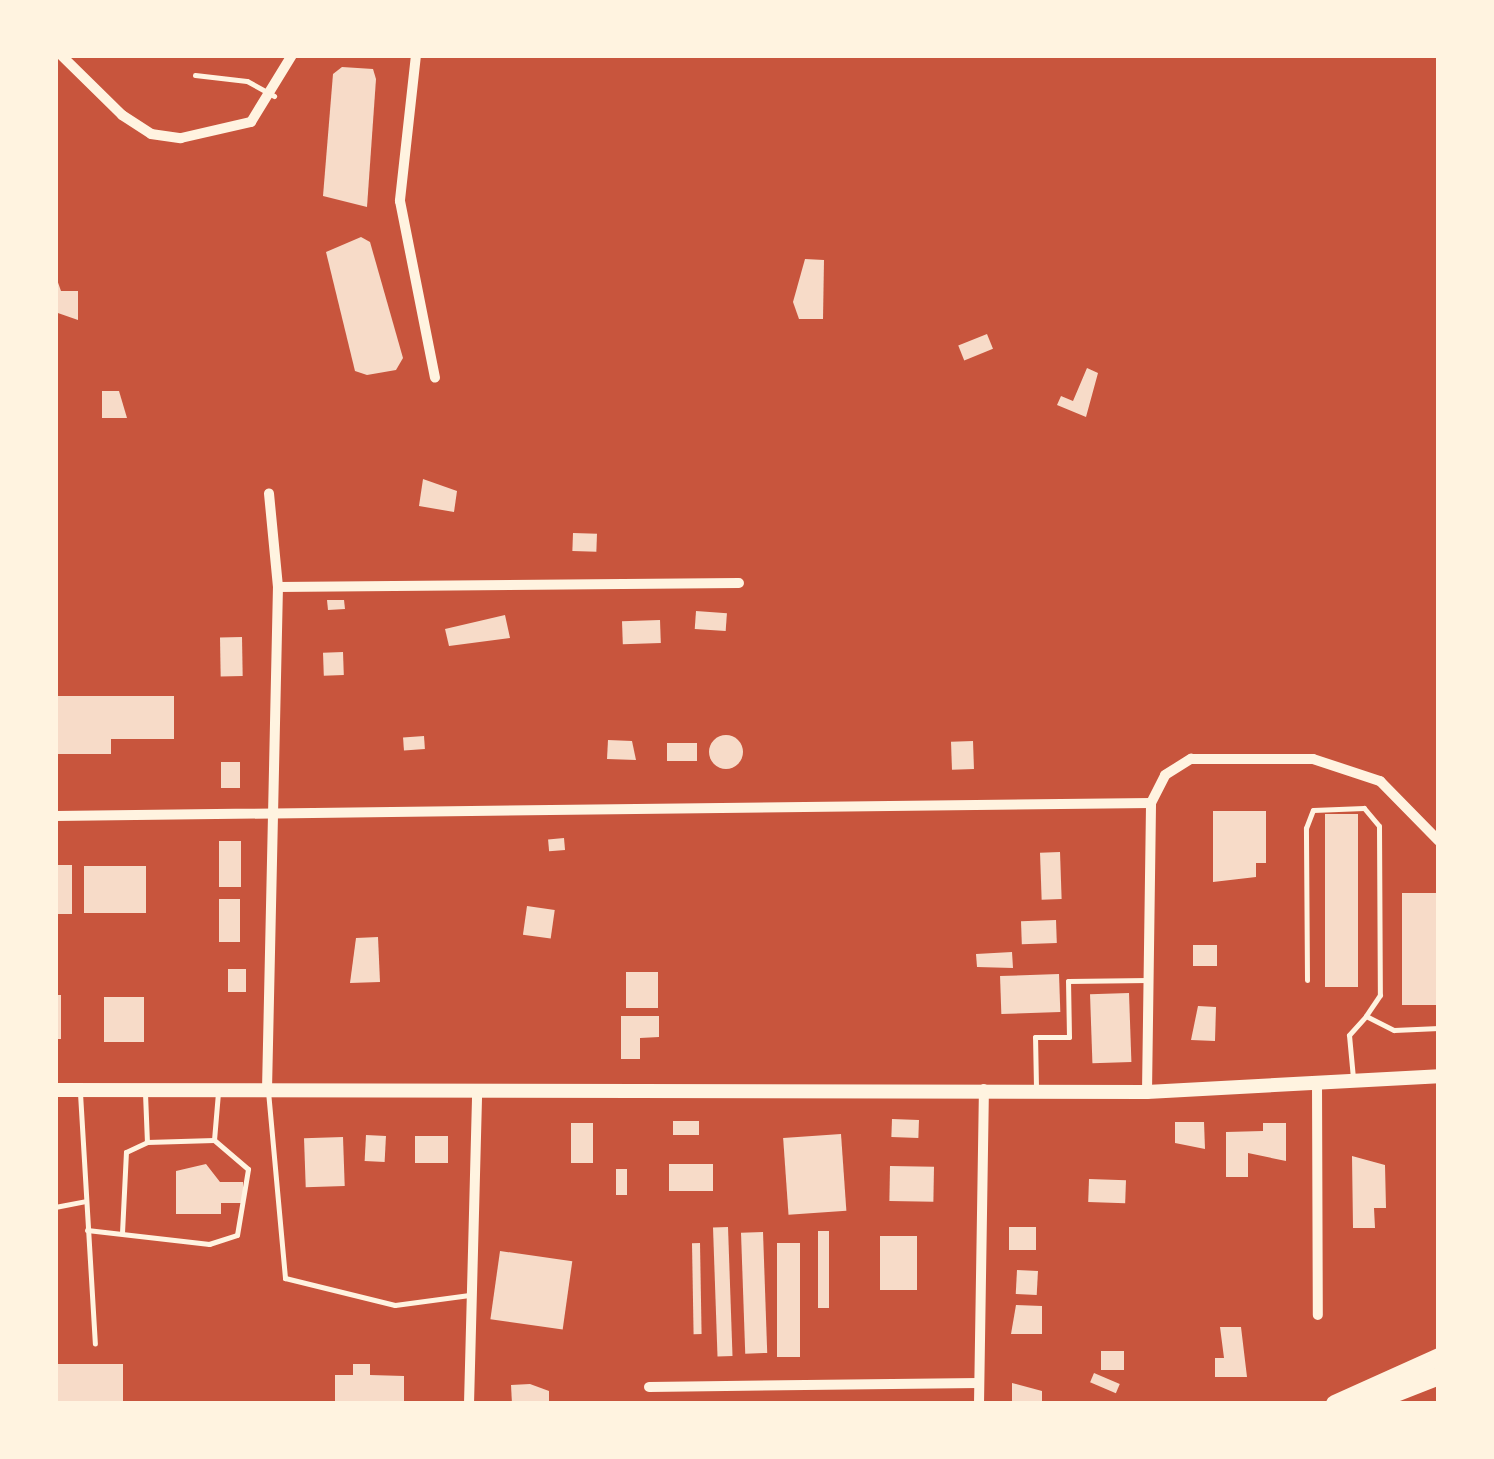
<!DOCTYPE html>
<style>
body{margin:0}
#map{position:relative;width:1494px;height:1459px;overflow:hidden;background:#c8553d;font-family:"Work Sans",sans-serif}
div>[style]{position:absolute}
.building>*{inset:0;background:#f7dbc8;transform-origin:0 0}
.round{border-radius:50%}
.service>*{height:5px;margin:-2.5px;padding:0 2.5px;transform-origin:2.5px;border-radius:2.5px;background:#fff3e0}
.minor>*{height:10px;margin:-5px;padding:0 5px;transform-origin:5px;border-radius:5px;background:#fff3e0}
.secondary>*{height:14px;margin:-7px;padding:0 7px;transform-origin:7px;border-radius:7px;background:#fff3e0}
.motorway>*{height:18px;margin:-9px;padding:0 9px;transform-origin:9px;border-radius:9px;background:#fff3e0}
span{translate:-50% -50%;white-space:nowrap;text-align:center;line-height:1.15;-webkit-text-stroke:8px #fff3e0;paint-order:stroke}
.frame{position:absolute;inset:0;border:58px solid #fff3e0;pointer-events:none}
</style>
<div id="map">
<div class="building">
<div style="clip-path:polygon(342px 67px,373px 69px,376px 79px,367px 207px,323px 196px,333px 74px)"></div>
<div style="clip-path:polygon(361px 237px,370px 242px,403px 358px,396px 370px,367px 375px,355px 371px,326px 252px)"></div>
<div style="clip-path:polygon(805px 259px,824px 260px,823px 319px,799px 319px,793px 302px)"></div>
<div style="clip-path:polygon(55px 274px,61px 291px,78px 291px,78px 320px,55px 312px)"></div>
<div style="left:987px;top:334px;width:16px;height:31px;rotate:68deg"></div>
<div style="clip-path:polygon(1087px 368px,1098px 373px,1086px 417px,1057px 405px,1061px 396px,1073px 401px)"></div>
<div style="clip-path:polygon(102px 391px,119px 391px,127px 418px,102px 418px)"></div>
<div style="clip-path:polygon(423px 479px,457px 491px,454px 512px,419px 506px)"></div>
<div style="left:573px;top:533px;width:24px;height:18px;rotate:2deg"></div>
<div style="clip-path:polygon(327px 600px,344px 600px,345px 609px,328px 610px)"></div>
<div style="left:696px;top:611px;width:31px;height:18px;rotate:4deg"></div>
<div style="clip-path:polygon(505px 615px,510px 638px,449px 646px,445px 629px)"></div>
<div style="left:660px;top:620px;width:23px;height:38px;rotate:88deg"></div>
<div style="left:242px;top:637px;width:39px;height:22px;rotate:89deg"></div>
<div style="left:343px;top:652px;width:23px;height:20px;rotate:88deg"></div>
<div style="clip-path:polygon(55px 696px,174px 696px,174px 739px,111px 739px,111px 754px,55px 754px)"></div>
<div class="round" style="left:709px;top:735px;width:34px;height:34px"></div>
<div style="left:424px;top:736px;width:13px;height:21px;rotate:86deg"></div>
<div style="clip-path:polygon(608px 740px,632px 741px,636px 760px,607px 759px)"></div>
<div style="left:973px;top:741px;width:28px;height:22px;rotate:88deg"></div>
<div style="left:667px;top:743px;width:30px;height:18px"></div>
<div style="left:221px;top:762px;width:19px;height:26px"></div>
<div style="clip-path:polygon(1213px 811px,1266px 811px,1266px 863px,1256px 863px,1256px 877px,1213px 882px)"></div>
<div style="left:1325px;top:814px;width:33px;height:173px"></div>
<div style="left:564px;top:838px;width:12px;height:16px;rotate:85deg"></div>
<div style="left:241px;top:841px;width:46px;height:22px;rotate:90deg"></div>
<div style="left:1060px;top:852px;width:47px;height:20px;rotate:88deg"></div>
<div style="left:55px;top:865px;width:17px;height:49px"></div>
<div style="left:84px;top:866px;width:62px;height:47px"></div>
<div style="left:1402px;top:893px;width:34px;height:112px"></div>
<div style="left:219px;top:899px;width:21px;height:43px"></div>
<div style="left:527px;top:906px;width:28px;height:29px;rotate:8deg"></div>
<div style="left:1056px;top:920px;width:23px;height:35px;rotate:88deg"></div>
<div style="clip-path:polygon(378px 937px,380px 982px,350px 983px,356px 938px)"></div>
<div style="left:1193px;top:945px;width:24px;height:21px"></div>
<div style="clip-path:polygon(1012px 952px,1013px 968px,977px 967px,976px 954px)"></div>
<div style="left:228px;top:969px;width:18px;height:23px"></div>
<div style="left:626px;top:972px;width:32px;height:36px"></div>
<div style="left:1059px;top:974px;width:38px;height:59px;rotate:88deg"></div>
<div style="left:1129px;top:993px;width:69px;height:39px;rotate:88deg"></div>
<div style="left:55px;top:995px;width:6px;height:44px"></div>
<div style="left:104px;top:997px;width:40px;height:45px"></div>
<div style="clip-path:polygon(1198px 1006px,1216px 1007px,1215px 1041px,1191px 1040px)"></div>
<div style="clip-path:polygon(621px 1016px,659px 1016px,659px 1037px,640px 1038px,640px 1059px,621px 1059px)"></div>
<div style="left:892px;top:1119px;width:27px;height:18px;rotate:2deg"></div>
<div style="left:673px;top:1121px;width:26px;height:14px"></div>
<div style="clip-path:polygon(1175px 1122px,1204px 1122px,1205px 1149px,1175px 1143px)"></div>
<div style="left:571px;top:1123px;width:22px;height:40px"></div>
<div style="clip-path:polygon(1263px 1123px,1286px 1123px,1286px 1161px,1248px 1153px,1248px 1177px,1226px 1177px,1226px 1132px,1263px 1131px)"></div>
<div style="left:841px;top:1134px;width:77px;height:58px;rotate:86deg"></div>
<div style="left:366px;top:1135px;width:20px;height:26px;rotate:3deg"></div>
<div style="left:415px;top:1136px;width:33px;height:27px"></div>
<div style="left:343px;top:1137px;width:49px;height:39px;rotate:88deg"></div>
<div style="clip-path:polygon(1352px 1156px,1385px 1165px,1386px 1208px,1374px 1208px,1375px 1228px,1353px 1228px)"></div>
<div style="clip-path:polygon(206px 1164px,220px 1182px,243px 1182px,243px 1203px,221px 1203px,221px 1214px,176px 1214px,176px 1171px)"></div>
<div style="left:669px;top:1164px;width:44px;height:27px"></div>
<div style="left:890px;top:1166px;width:44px;height:35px;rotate:1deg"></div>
<div style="left:616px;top:1169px;width:11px;height:26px"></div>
<div style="left:1089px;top:1179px;width:37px;height:23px;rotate:2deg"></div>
<div style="left:728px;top:1227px;width:129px;height:15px;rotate:88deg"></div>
<div style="left:1009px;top:1227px;width:27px;height:23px"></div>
<div style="left:818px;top:1231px;width:11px;height:77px"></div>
<div style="left:763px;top:1232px;width:121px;height:22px;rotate:88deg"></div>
<div style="left:880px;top:1236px;width:37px;height:54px"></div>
<div style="left:700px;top:1243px;width:91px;height:8px;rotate:89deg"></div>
<div style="left:777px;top:1243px;width:23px;height:114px"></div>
<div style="left:500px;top:1251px;width:73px;height:69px;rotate:8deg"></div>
<div style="left:1017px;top:1270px;width:21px;height:24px;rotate:3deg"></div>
<div style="clip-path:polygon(1016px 1305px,1042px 1306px,1042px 1334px,1011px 1334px)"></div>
<div style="clip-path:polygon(1220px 1327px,1241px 1327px,1247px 1377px,1215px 1377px,1215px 1358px,1224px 1358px)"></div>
<div style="left:1101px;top:1351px;width:23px;height:19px"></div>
<div style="left:55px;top:1364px;width:68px;height:40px"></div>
<div style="clip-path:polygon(353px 1364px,370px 1364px,370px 1375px,404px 1376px,404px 1404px,335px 1404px,335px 1375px,353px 1375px)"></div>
<div style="left:1094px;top:1373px;width:28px;height:10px;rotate:23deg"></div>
<div style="clip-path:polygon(1012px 1383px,1042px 1391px,1042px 1404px,1012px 1404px)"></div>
<div style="clip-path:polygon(530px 1384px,549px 1391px,549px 1404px,512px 1404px,511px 1385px)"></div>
</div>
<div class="service">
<div style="left:195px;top:75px;width:52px;rotate:6.6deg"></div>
<div style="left:247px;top:81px;width:31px;rotate:29deg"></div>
<div style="left:1307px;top:980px;width:152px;rotate:-90.4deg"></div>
<div style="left:1306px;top:828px;width:19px;rotate:-69deg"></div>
<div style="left:1313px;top:810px;width:51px;rotate:-2.2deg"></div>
<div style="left:1364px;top:808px;width:23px;rotate:50deg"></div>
<div style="left:1379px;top:826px;width:169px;rotate:89.7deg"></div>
<div style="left:1380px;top:995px;width:25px;rotate:124deg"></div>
<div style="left:1353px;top:1078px;width:43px;rotate:-95.3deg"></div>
<div style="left:1349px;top:1035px;width:25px;rotate:-48deg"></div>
<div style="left:1366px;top:1016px;width:31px;rotate:27deg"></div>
<div style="left:1394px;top:1030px;width:45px;rotate:-2.5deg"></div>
<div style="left:1036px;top:1087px;width:50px;rotate:-91.1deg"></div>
<div style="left:1035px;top:1037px;width:34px"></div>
<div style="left:1069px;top:1037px;width:56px;rotate:-91deg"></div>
<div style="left:1068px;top:981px;width:80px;rotate:-0.7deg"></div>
<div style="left:268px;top:1091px;width:188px;rotate:84.8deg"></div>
<div style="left:285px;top:1278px;width:113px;rotate:13.8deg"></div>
<div style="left:395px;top:1305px;width:75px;rotate:-7.7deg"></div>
<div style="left:80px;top:1093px;width:251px;rotate:86.6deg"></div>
<div style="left:145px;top:1093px;width:49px;rotate:87.7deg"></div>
<div style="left:147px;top:1142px;width:67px;rotate:-1.7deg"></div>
<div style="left:214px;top:1140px;width:48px;rotate:-85.2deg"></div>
<div style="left:55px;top:1207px;width:31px;rotate:-11deg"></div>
<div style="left:87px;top:1230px;width:123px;rotate:6.5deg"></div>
<div style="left:209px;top:1244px;width:29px;rotate:-18deg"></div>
<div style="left:237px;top:1235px;width:67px;rotate:-80.5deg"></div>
<div style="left:248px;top:1169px;width:45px;rotate:-139.5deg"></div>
<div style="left:122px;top:1233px;width:81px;rotate:-87.2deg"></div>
<div style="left:126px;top:1152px;width:23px;rotate:-25deg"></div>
</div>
<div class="minor">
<div style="left:61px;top:55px;width:86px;rotate:44.5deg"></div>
<div style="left:122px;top:115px;width:35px;rotate:33deg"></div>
<div style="left:151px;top:134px;width:30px;rotate:8deg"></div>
<div style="left:181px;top:138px;width:72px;rotate:-12.9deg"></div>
<div style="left:251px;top:122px;width:79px;rotate:-58.5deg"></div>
<div style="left:416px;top:55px;width:147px;rotate:96.3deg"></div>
<div style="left:400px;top:201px;width:180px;rotate:78.8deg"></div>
<div style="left:278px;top:587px;width:461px;rotate:-0.5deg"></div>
<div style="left:55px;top:816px;width:1096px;rotate:-0.68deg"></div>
<div style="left:1317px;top:1083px;width:232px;rotate:89.8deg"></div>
<div style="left:267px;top:1090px;width:503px;rotate:-88.75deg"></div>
<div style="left:278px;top:587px;width:94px;rotate:-95.5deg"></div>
<div style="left:1147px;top:1092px;width:289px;rotate:-89.2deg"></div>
<div style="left:1151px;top:803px;width:31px;rotate:-63deg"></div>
<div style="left:1165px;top:775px;width:31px;rotate:-32deg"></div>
<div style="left:1191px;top:759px;width:122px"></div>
<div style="left:1313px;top:759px;width:71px;rotate:18.2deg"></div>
<div style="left:1380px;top:781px;width:84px;rotate:45.5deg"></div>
<div style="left:649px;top:1387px;width:330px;rotate:-0.7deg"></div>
<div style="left:469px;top:1404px;width:315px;rotate:-88.5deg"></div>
<div style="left:979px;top:1404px;width:315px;rotate:-89.1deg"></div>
</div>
<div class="secondary">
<div style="left:55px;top:1090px;width:1092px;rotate:0.1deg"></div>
<div style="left:1147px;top:1092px;width:292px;rotate:-3.1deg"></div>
</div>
<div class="motorway">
<div style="left:1335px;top:1404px;width:114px;rotate:-24.3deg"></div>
<div style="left:1368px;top:1404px;width:76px;rotate:-21.5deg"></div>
</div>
<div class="frame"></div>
</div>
